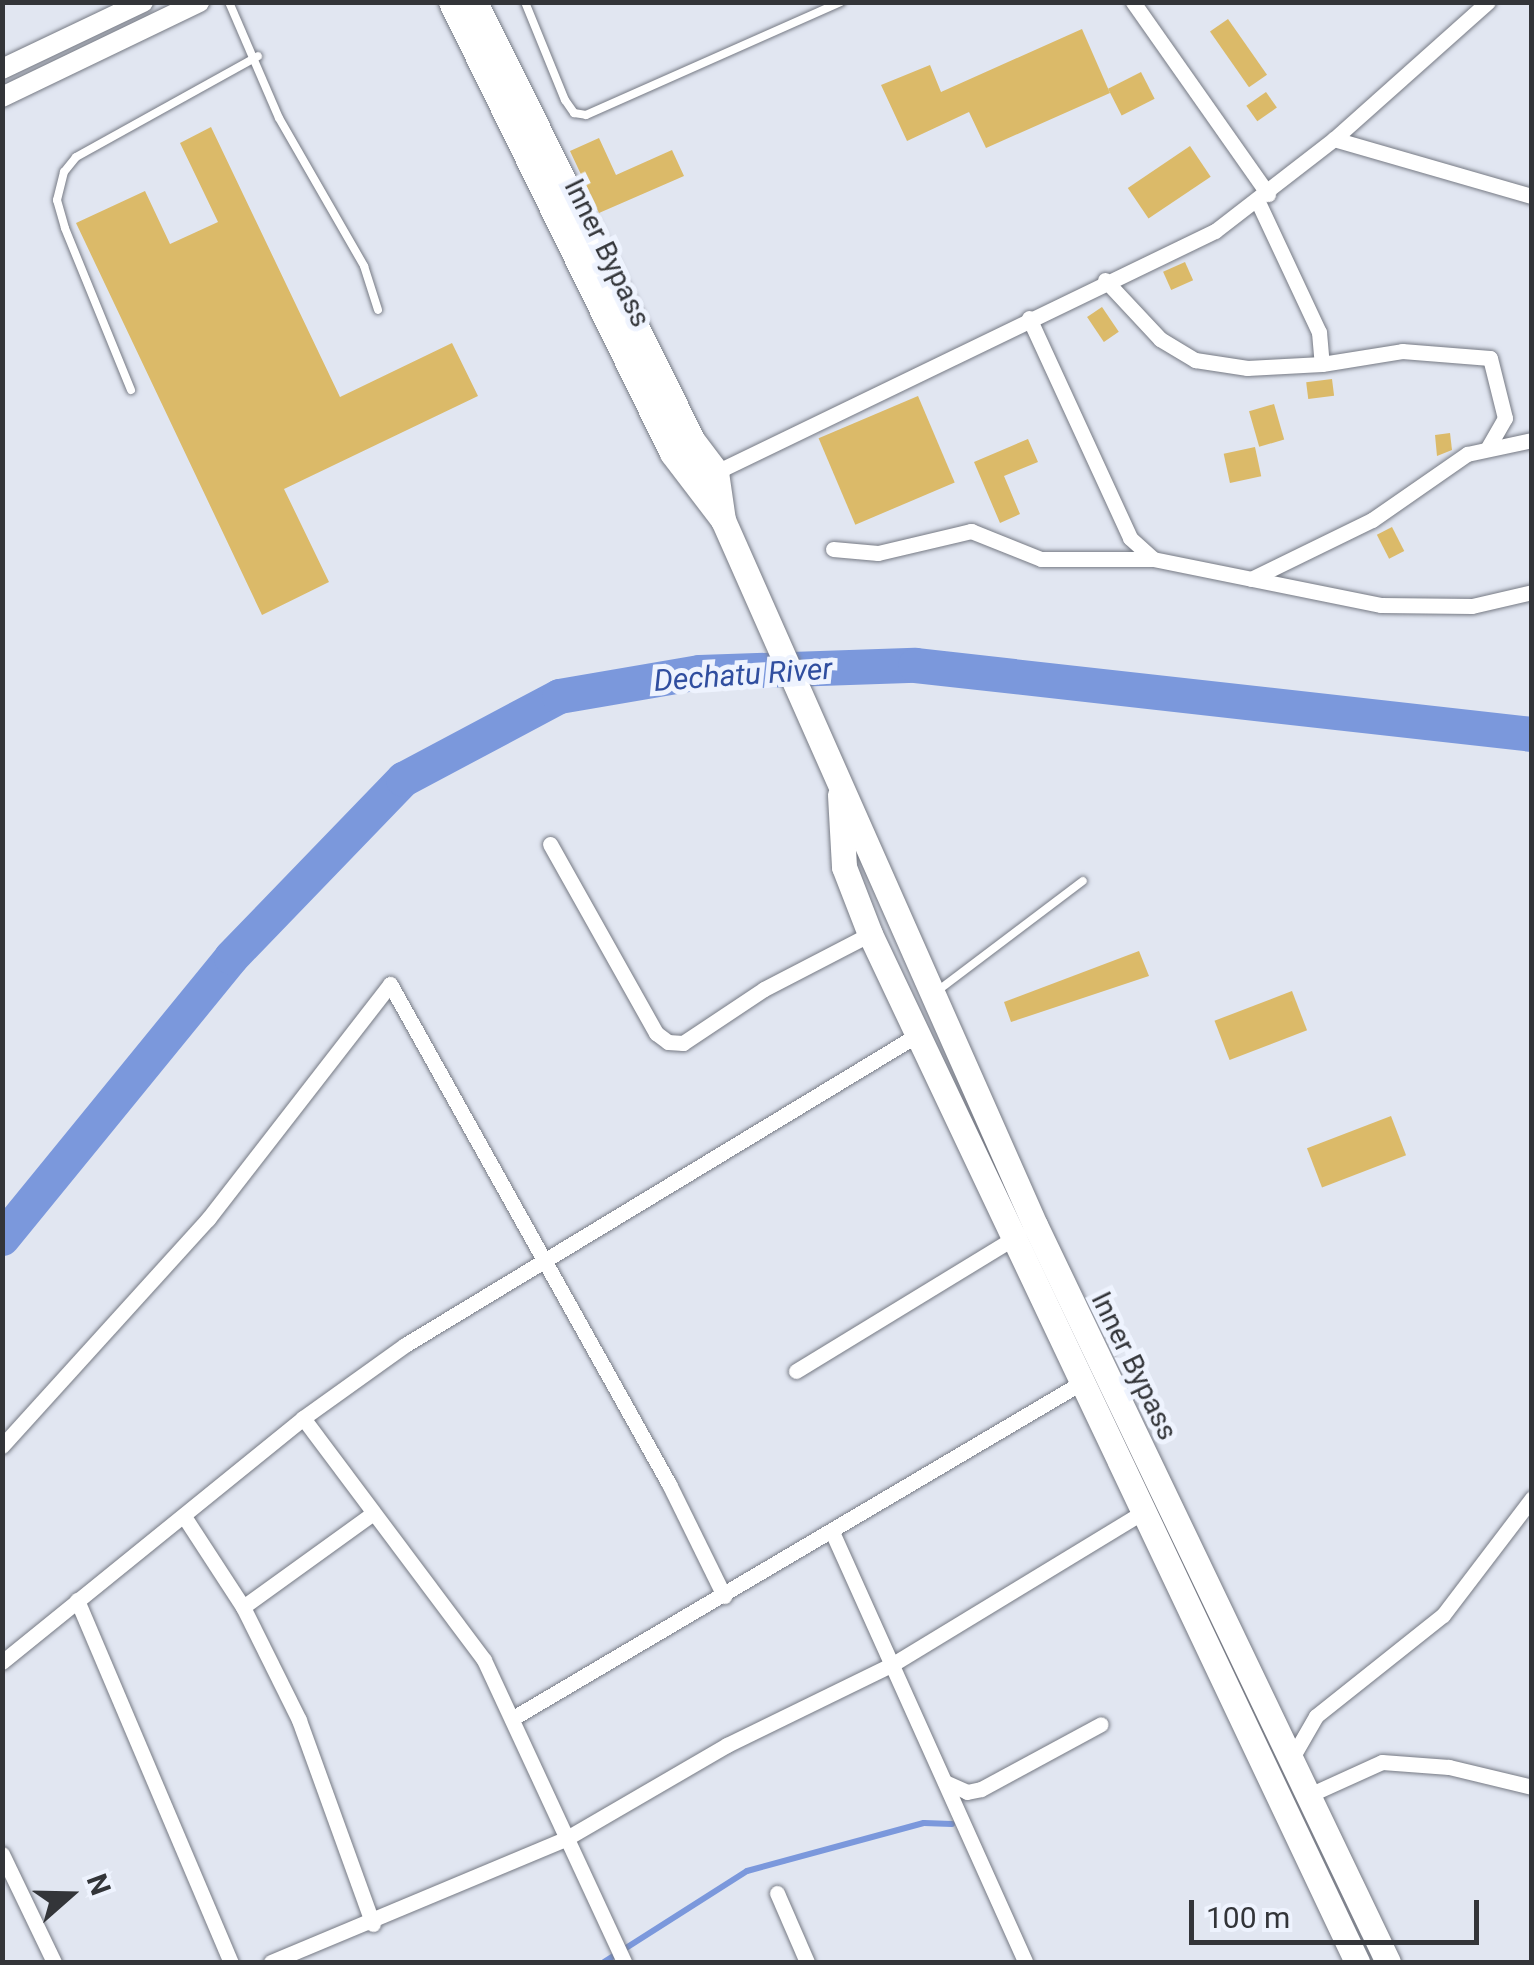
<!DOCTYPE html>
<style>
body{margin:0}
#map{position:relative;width:1534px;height:1965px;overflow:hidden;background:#e1e6f1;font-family:Roboto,sans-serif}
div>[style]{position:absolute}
.stream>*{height:6px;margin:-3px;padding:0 3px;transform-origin:3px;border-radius:3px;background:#7b98dc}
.river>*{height:35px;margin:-17.5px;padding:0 17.5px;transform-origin:17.5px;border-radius:17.5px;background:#7b98dc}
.building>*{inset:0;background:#dbba69;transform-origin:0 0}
.roads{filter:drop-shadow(0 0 2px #767a84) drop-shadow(0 0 2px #767a84)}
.service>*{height:8px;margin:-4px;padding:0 4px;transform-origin:4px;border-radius:4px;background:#fff}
.minor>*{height:15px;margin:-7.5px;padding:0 7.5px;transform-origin:7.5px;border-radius:7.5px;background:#fff}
.tertiary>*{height:20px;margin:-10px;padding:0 10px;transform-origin:10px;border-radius:10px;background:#fff}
.primary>*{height:25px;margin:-12.5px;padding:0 12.5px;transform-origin:12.5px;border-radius:12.5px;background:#fff}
span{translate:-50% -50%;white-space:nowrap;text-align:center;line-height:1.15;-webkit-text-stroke:10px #eef3fe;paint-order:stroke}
.street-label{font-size:28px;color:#333539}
.water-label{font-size:30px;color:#304e9f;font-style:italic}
.frame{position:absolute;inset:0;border:5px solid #333539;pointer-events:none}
.north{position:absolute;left:20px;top:1845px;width:100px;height:100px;-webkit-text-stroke:8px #eef3fe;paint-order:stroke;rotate:70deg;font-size:28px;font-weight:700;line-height:40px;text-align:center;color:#333539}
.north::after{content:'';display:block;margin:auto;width:35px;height:45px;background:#333539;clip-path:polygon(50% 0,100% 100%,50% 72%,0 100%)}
.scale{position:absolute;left:1189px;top:1900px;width:290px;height:45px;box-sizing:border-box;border:5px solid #333539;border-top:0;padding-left:12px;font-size:30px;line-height:35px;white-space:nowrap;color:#333539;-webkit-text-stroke:8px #eef3fe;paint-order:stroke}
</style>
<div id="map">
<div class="stream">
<div style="left:604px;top:1962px;width:169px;rotate:-32.5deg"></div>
<div style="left:747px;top:1871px;width:183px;rotate:-15.2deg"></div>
<div style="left:924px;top:1823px;width:28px;rotate:2deg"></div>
</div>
<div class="river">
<div style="left:2px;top:1238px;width:362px;rotate:-50.8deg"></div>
<div style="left:231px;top:957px;width:248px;rotate:-46deg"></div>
<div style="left:403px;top:779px;width:177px;rotate:-28deg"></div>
<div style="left:559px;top:696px;width:142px;rotate:-9.7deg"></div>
<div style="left:699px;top:672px;width:216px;rotate:-1.9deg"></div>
<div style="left:915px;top:665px;width:621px;rotate:6.38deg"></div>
</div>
<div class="building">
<div style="left:1228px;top:19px;width:68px;height:22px;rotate:55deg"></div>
<div style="clip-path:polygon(1082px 29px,1110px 93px,986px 148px,969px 112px,907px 141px,881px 85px,930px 65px,941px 92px)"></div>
<div style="left:1141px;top:72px;width:30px;height:37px;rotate:63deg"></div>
<div style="left:1266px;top:92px;width:19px;height:24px;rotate:55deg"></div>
<div style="clip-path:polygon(211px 127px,340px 397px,452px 343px,478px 396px,284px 489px,329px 582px,262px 615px,76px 223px,145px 191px,170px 244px,218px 222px,180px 143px)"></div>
<div style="clip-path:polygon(599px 138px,616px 175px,672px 150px,684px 176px,599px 213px,570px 151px)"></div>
<div style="left:1190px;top:146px;width:37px;height:75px;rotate:56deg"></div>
<div style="left:1185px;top:262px;width:20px;height:24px;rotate:66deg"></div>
<div style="left:1102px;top:307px;width:30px;height:18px;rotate:56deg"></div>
<div style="left:1332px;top:379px;width:17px;height:26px;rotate:83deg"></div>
<div style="left:918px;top:396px;width:94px;height:108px;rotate:67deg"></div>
<div style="left:1274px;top:404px;width:37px;height:26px;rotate:74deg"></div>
<div style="clip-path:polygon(1450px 433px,1452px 450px,1437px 456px,1435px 435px)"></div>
<div style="clip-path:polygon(1028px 439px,1038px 462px,1004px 476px,1020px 514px,1000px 523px,974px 462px)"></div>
<div style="left:1255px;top:447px;width:30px;height:32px;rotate:78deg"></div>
<div style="left:1392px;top:527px;width:27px;height:17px;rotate:63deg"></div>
<div style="clip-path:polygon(1139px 951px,1149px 976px,1011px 1022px,1004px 1002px)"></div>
<div style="left:1292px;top:991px;width:42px;height:83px;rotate:69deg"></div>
<div style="left:1391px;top:1116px;width:42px;height:90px;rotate:69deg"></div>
</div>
<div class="roads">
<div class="service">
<div style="left:229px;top:2px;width:126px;rotate:66.7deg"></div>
<div style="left:279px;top:118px;width:171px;rotate:60.1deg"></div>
<div style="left:364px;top:266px;width:46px;rotate:72.3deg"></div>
<div style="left:525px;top:2px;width:106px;rotate:67.8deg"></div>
<div style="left:565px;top:100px;width:16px;rotate:55deg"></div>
<div style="left:574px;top:113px;width:12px;rotate:9deg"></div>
<div style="left:586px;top:115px;width:279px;rotate:-23.9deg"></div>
<div style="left:131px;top:390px;width:175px;rotate:-112.2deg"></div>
<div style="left:65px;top:228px;width:29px;rotate:-106deg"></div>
<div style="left:57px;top:200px;width:29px;rotate:-76deg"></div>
<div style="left:64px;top:172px;width:19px;rotate:-51deg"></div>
<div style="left:76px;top:157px;width:208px;rotate:-29deg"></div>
<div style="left:936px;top:992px;width:184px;rotate:-37.1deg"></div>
</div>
<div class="minor">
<div style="left:1133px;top:2px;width:235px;rotate:54.9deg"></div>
<div style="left:1334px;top:139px;width:206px;rotate:16.1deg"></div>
<div style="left:1258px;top:202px;width:144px;rotate:64.9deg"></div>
<div style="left:1319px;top:332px;width:32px;rotate:85deg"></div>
<div style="left:1322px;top:364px;width:81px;rotate:-9.2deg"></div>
<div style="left:1402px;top:351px;width:88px;rotate:4.5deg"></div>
<div style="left:1490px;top:358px;width:62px;rotate:76deg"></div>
<div style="left:1505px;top:418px;width:34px;rotate:120deg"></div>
<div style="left:1105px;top:280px;width:81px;rotate:47deg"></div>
<div style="left:1160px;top:339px;width:41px;rotate:31deg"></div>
<div style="left:1195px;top:360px;width:53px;rotate:8.7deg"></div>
<div style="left:1247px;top:368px;width:75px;rotate:-3.1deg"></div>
<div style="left:1029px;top:318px;width:242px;rotate:65.3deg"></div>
<div style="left:1130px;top:538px;width:31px;rotate:42deg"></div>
<div style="left:712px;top:474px;width:559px;rotate:-25.79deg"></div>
<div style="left:1215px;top:231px;width:150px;rotate:-37.7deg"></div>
<div style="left:1334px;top:139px;width:206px;rotate:-41.7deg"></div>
<div style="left:833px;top:549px;width:45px;rotate:5.1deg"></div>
<div style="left:878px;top:553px;width:96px;rotate:-13.3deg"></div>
<div style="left:971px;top:531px;width:75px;rotate:21.8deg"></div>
<div style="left:1041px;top:559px;width:112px"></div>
<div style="left:1153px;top:559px;width:233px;rotate:11.4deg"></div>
<div style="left:1381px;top:605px;width:91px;rotate:0.6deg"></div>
<div style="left:1472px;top:606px;width:62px;rotate:-13.1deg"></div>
<div style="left:1251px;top:579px;width:135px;rotate:-26deg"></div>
<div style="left:1372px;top:520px;width:116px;rotate:-34.8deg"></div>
<div style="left:1467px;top:454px;width:66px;rotate:-12.2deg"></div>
<div style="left:550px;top:844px;width:217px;rotate:60.7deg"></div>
<div style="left:656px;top:1033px;width:15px;rotate:37deg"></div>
<div style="left:668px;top:1042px;width:15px;rotate:4deg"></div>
<div style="left:683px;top:1043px;width:97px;rotate:-33.7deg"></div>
<div style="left:764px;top:989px;width:119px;rotate:-27.4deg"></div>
<div style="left:796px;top:1371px;width:261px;rotate:-31.4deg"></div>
<div style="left:303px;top:1418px;width:302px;rotate:53.2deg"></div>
<div style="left:484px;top:1660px;width:333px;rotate:65.1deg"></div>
<div style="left:2px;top:1446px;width:307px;rotate:-47.8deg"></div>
<div style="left:208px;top:1219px;width:297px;rotate:-52.2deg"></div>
<div style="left:390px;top:984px;width:573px;rotate:60.84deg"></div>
<div style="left:669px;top:1484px;width:125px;rotate:63.8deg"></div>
<div style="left:185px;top:1518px;width:106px;rotate:56.9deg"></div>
<div style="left:243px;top:1607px;width:126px;rotate:63.6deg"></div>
<div style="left:299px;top:1720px;width:217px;rotate:70.1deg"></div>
<div style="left:833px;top:1534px;width:469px;rotate:65.8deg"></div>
<div style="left:77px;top:1600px;width:393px;rotate:67deg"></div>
<div style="left:243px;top:1607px;width:159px;rotate:-35.8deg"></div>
<div style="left:2px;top:1662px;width:387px;rotate:-39deg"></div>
<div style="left:303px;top:1418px;width:125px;rotate:-35.6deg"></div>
<div style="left:405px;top:1345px;width:599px;rotate:-31.19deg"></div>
<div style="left:513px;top:1718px;width:665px;rotate:-30.54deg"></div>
<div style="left:1289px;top:1763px;width:54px;rotate:-60.1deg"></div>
<div style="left:1316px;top:1716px;width:162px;rotate:-38.5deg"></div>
<div style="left:1443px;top:1615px;width:147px;rotate:-52.7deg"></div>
<div style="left:945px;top:1782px;width:24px;rotate:24deg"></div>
<div style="left:967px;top:1792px;width:14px;rotate:-12deg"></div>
<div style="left:981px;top:1789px;width:136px;rotate:-28.4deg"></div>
<div style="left:1307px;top:1796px;width:82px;rotate:-24.4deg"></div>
<div style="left:1382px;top:1762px;width:67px;rotate:4.3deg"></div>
<div style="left:1449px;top:1767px;width:85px;rotate:13.5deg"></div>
<div style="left:2px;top:1854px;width:120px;rotate:64.3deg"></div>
<div style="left:777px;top:1893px;width:75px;rotate:66.5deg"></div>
<div style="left:271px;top:1962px;width:321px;rotate:-22.7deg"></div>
<div style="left:567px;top:1838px;width:185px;rotate:-30.2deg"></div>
<div style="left:727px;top:1745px;width:185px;rotate:-26deg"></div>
<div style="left:893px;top:1664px;width:295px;rotate:-31.3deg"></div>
</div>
<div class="tertiary">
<div style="left:2px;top:69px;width:156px;rotate:-25.4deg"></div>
<div style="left:2px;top:97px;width:219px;rotate:-25.7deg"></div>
</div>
<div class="primary">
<div style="left:451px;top:2px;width:502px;rotate:63.89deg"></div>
<div style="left:672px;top:453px;width:84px;rotate:52.7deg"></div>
<div style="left:475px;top:2px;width:490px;rotate:63.6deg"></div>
<div style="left:693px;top:441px;width:39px;rotate:53deg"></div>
<div style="left:716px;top:472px;width:49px;rotate:81.7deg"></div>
<div style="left:723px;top:520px;width:771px;rotate:66.13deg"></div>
<div style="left:1035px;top:1225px;width:817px;rotate:64.41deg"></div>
<div style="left:840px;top:795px;width:72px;rotate:86.8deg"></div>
<div style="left:844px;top:867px;width:72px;rotate:68.8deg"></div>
<div style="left:870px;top:934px;width:1138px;rotate:64.65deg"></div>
</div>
</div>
<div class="street-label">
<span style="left:607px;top:253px;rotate:64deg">Inner Bypass</span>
<span style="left:1134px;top:1366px;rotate:64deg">Inner Bypass</span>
</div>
<div class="water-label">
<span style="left:743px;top:675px;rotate:-4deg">Dechatu River</span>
</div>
<div class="frame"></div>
<div class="north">N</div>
<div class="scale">100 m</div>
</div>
